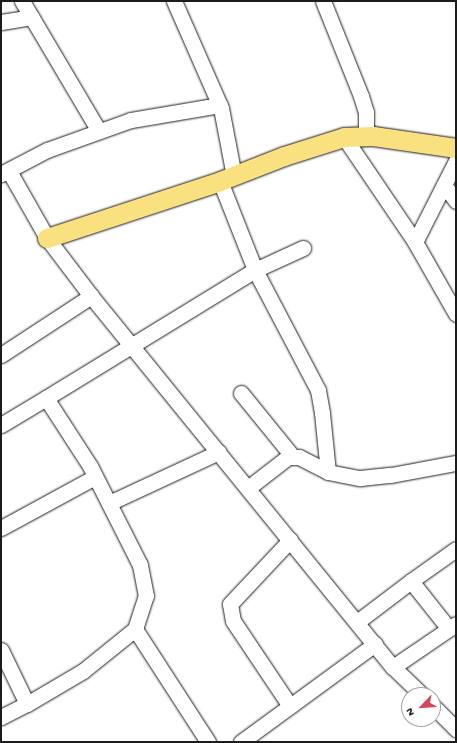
<!DOCTYPE html>
<style>
body{margin:0}
#map{position:relative;width:457px;height:743px;overflow:hidden;background:#fff;font-family:"Gochi Hand",sans-serif}
div>[style]{position:absolute}
.roads{filter:drop-shadow(0 0 1px #1c1c1c) drop-shadow(0 0 1px #1c1c1c)}
.minor>*{height:15px;margin:-7.5px;padding:0 7.5px;transform-origin:7.5px;border-radius:7.5px;background:#fff}
.major>*{height:19px;margin:-9.5px;padding:0 9.5px;transform-origin:9.5px;border-radius:9.5px;background:#fae180}
span{translate:-50% -50%;white-space:nowrap;text-align:center;line-height:1.15;-webkit-text-stroke:3.5px #fff;paint-order:stroke}
.frame{position:absolute;inset:0;border:2px solid #1c1c1c;pointer-events:none}
.north{position:absolute;left:401px;top:687px;width:40px;height:40px;box-sizing:border-box;background:#fff;border:1px solid #a4a4a4;border-radius:50%;rotate:245deg;font-size:11px;font-weight:700;line-height:16px;text-align:center;color:#1c1c1c}
.north::after{content:'';display:block;margin:auto;width:14px;height:18px;background:#d1495b;clip-path:polygon(50% 0,100% 100%,50% 72%,0 100%)}
</style>
<div id="map">
<div class="roads">
<div class="minor">
<div style="left:22px;top:1px;width:151px;rotate:59.4deg"></div>
<div style="left:174px;top:1px;width:117px;rotate:66.3deg"></div>
<div style="left:221px;top:108px;width:69px;rotate:79.2deg"></div>
<div style="left:323px;top:1px;width:102px;rotate:68.2deg"></div>
<div style="left:361px;top:96px;width:17px;rotate:73deg"></div>
<div style="left:366px;top:112px;width:24px;rotate:90deg"></div>
<div style="left:1px;top:22px;width:31px;rotate:-9deg"></div>
<div style="left:344px;top:137px;width:127px;rotate:55.9deg"></div>
<div style="left:415px;top:242px;width:83px;rotate:60.3deg"></div>
<div style="left:9px;top:171px;width:77px;rotate:60.4deg"></div>
<div style="left:47px;top:238px;width:73px;rotate:52.8deg"></div>
<div style="left:91px;top:296px;width:478px;rotate:50.9deg"></div>
<div style="left:393px;top:667px;width:40px;rotate:44deg"></div>
<div style="left:1px;top:174px;width:52px;rotate:-27.6deg"></div>
<div style="left:47px;top:150px;width:89px;rotate:-19.7deg"></div>
<div style="left:131px;top:120px;width:90px;rotate:-9.6deg"></div>
<div style="left:220px;top:181px;width:96px;rotate:68.5deg"></div>
<div style="left:255px;top:270px;width:136px;rotate:62.3deg"></div>
<div style="left:318px;top:390px;width:23px;rotate:80deg"></div>
<div style="left:322px;top:413px;width:59px;rotate:84.2deg"></div>
<div style="left:444px;top:185px;width:20px;rotate:53deg"></div>
<div style="left:415px;top:242px;width:91px;rotate:-63.2deg"></div>
<div style="left:1px;top:355px;width:108px;rotate:-33.2deg"></div>
<div style="left:241px;top:393px;width:82px;rotate:50.9deg"></div>
<div style="left:1px;top:425px;width:52px;rotate:-31deg"></div>
<div style="left:248px;top:488px;width:51px;rotate:-37.8deg"></div>
<div style="left:288px;top:457px;width:11px"></div>
<div style="left:299px;top:457px;width:33px;rotate:27deg"></div>
<div style="left:328px;top:472px;width:33px;rotate:11deg"></div>
<div style="left:360px;top:478px;width:31px;rotate:-6deg"></div>
<div style="left:391px;top:475px;width:66px;rotate:-10.5deg"></div>
<div style="left:109px;top:503px;width:121px;rotate:-24.9deg"></div>
<div style="left:1px;top:528px;width:107px;rotate:-28.5deg"></div>
<div style="left:411px;top:581px;width:55px;rotate:-35.4deg"></div>
<div style="left:357px;top:622px;width:68px;rotate:-37.2deg"></div>
<div style="left:411px;top:581px;width:61px;rotate:51.6deg"></div>
<div style="left:135px;top:629px;width:135px;rotate:57.1deg"></div>
<div style="left:1px;top:650px;width:60px;rotate:64.3deg"></div>
<div style="left:393px;top:667px;width:76px;rotate:-34.3deg"></div>
<div style="left:290px;top:706px;width:102px;rotate:-123.8deg"></div>
<div style="left:233px;top:621px;width:17px;rotate:-100deg"></div>
<div style="left:230px;top:604px;width:88px;rotate:-46.8deg"></div>
<div style="left:433px;top:706px;width:33px;rotate:45deg"></div>
<div style="left:1px;top:717px;width:29px;rotate:-27deg"></div>
<div style="left:27px;top:704px;width:65px;rotate:-30.5deg"></div>
<div style="left:83px;top:671px;width:67px;rotate:-38.9deg"></div>
<div style="left:135px;top:629px;width:35px;rotate:-72deg"></div>
<div style="left:146px;top:596px;width:32px;rotate:-101deg"></div>
<div style="left:140px;top:565px;width:111px;rotate:-116.8deg"></div>
<div style="left:90px;top:466px;width:81px;rotate:-122.9deg"></div>
<div style="left:46px;top:398px;width:245px;rotate:-31.5deg"></div>
<div style="left:255px;top:270px;width:53px;rotate:-24.6deg"></div>
<div style="left:241px;top:742px;width:166px;rotate:-36.2deg"></div>
</div>
<div class="major">
<div style="left:47px;top:238px;width:182px;rotate:-18.2deg"></div>
<div style="left:220px;top:181px;width:69px;rotate:-21.3deg"></div>
<div style="left:284px;top:156px;width:63px;rotate:-17.6deg"></div>
<div style="left:344px;top:137px;width:29px;rotate:-2deg"></div>
<div style="left:373px;top:136px;width:84px;rotate:8.2deg"></div>
</div>
</div>
<div class="frame"></div>
<div class="north">N</div>
</div>
